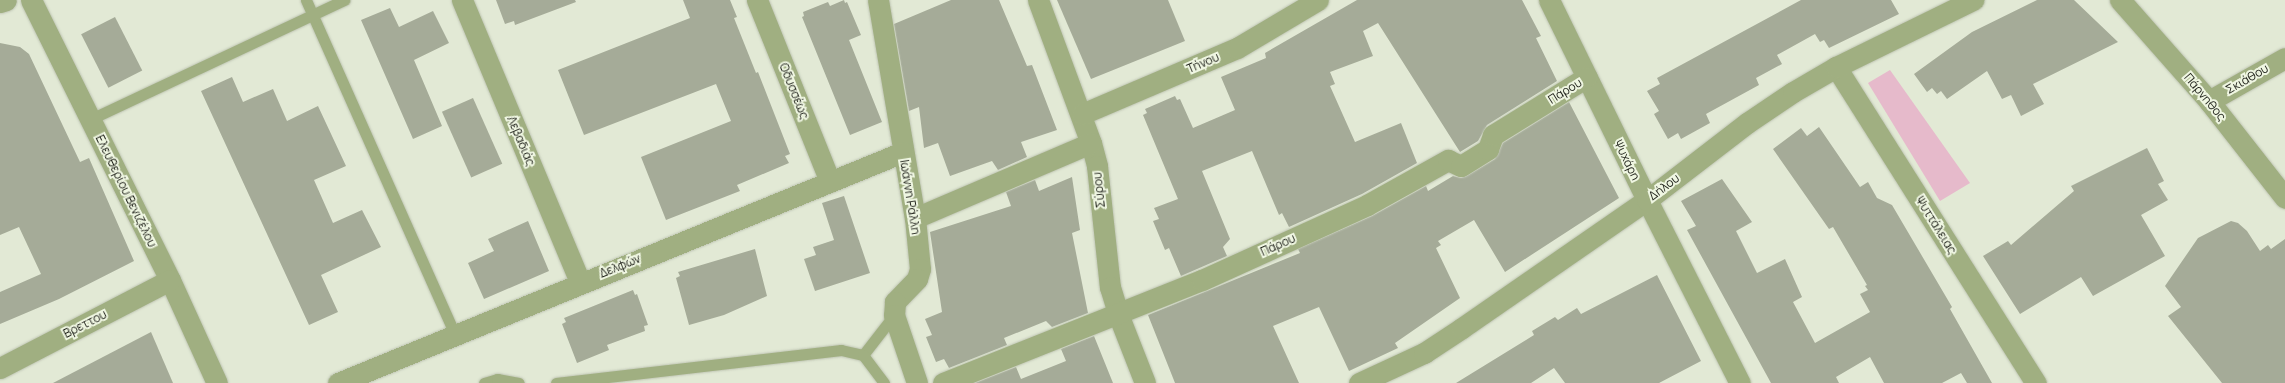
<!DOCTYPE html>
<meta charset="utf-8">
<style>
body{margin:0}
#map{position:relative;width:2285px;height:383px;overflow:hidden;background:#e2e9d5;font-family:Manrope,sans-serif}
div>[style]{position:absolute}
.green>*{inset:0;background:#e6bacb}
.building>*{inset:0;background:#a5ab98;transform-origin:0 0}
.roads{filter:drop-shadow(0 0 1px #bfc5b3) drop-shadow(0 0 1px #bfc5b3)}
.lane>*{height:11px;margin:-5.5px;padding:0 5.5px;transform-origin:5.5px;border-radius:5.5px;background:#a0af81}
.street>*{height:21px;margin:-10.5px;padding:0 10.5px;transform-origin:10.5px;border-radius:10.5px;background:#a0af81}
span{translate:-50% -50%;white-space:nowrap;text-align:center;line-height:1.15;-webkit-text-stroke:4px #eff6e2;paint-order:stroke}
.street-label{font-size:12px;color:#1e2019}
</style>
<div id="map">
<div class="green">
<div style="clip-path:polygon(1890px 70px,1970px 183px,1940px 201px,1868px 83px)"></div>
</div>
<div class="building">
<div style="clip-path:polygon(496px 0,575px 0,576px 2px,515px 25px,514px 21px,505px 24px)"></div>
<div style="clip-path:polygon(683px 0,730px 0,737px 17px,734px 18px,756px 73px,758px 72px,790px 154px,785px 156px,789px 163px,737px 185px,740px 191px,666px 220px,641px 157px,731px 121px,716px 84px,584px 135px,558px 70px,690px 18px)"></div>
<div style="clip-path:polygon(844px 0,845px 3px,847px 2px,861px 35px,849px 40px,882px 122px,850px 135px,802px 17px,804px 16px,803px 12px,828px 2px,830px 6px)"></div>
<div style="clip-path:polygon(951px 0,999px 0,1027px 66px,1032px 65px,1057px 130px,1021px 142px,1027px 157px,998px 170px,992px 161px,950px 176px,938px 143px,924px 148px,919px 107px,909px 111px,894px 24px)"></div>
<div style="clip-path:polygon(1057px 0,1168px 0,1185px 41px,1091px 79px)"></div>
<div style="clip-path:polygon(1357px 0,1522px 0,1541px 36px,1536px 38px,1557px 81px,1487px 125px,1478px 141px,1460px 152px,1378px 23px,1363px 31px,1373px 56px,1330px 72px,1335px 84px,1330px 86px,1355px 142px,1401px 123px,1417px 163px,1362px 194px,1289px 227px,1282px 213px,1279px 215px,1252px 151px,1202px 171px,1230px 239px,1223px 247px,1227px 256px,1181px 276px,1169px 248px,1165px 250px,1153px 221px,1159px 219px,1154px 208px,1178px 199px,1143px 115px,1147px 113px,1145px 109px,1175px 96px,1177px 100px,1180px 99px,1193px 128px,1235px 110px,1221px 77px,1266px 58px,1265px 53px)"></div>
<div style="clip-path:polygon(1801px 0,1891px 0,1899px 14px,1829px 48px,1824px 40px,1820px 42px,1815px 34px,1777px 55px,1782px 64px,1756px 78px,1759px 85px,1706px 114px,1710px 123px,1681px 139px,1678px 133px,1668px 139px,1654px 114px,1659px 111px,1647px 91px,1660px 84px,1657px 78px)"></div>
<div style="clip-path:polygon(2037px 0,2074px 0,2118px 42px,2033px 84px,2044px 104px,2021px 116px,2011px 95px,2002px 99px,1987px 71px,1947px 99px,1941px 91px,1937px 94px,1932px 88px,1927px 92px,1914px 74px,1972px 32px)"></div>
<div style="clip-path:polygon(390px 8px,399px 27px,433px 11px,449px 43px,414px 60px,442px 126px,413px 139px,361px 20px)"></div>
<div style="left:115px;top:17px;width:60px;height:38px;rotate:63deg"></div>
<div style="clip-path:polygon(0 43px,20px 47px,29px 54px,80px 162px,89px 158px,134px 261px,59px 299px,0 324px,0 292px,41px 274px,19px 227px,0 235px)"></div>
<div style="clip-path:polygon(232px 77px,243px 102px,273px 89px,287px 121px,318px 106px,346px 166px,314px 180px,333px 223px,362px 210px,381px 247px,321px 275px,338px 312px,309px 325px,201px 91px)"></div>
<div style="left:473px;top:98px;width:72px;height:34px;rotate:66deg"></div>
<div style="clip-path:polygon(1569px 102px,1619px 198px,1505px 272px,1474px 220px,1438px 241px,1441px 245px,1436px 248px,1460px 298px,1395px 343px,1398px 348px,1349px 371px,1319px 307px,1273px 326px,1299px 383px,1175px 383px,1148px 315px,1300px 253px,1298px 249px,1372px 216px,1426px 186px,1428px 191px,1453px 176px,1461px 178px,1467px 176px,1495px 159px,1503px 143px)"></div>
<div style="clip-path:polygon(1819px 127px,1860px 187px,1868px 182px,1877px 198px,1892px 205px,1952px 307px,1950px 309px,1992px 383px,1967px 383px,1961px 373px,1942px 383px,1884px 383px,1870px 357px,1836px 377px,1839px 383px,1771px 383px,1687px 230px,1696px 226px,1681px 201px,1722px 179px,1752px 222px,1736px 231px,1757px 273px,1785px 259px,1802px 297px,1793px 302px,1815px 343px,1870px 312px,1860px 294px,1868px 290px,1865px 286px,1867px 285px,1833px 227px,1829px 229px,1773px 149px,1801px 128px,1807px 136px)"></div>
<div style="clip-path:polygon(2147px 148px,2164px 181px,2158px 184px,2168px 200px,2141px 215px,2165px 256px,2093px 296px,2081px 277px,2020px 314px,1983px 256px,2008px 241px,2011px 245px,2074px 191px,2071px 186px)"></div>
<div style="clip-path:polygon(1072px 177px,1080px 230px,1072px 233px,1088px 313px,1052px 327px,1046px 321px,1004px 338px,1007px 345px,949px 368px,944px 359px,936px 362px,926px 337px,932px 335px,925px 319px,942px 312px,930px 232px,1011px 206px,1006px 192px,1035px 180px,1039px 191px)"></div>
<div style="clip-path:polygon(844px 196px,870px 273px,815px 291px,804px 259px,816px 255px,813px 247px,834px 240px,822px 203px)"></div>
<div style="clip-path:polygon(528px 221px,549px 271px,484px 299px,468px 263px,494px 251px,488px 239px)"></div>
<div style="clip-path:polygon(2231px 221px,2238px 223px,2247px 231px,2260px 251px,2268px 245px,2271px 249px,2285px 239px,2285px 383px,2222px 383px,2168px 316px,2181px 307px,2165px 286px,2198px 238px)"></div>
<div style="clip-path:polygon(755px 249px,767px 296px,724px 315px,689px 325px,676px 278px,680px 276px,678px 272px)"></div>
<div style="clip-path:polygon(1657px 275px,1701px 361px,1659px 383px,1565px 383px,1554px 368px,1531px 383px,1456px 383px,1534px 335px,1532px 331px,1555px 317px,1558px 320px,1577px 308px,1581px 314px)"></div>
<div style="clip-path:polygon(633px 290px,635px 295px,637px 294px,648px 325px,644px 326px,645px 331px,607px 345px,609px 350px,577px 363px,562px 324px,566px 322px,564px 318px)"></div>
<div style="clip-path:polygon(151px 332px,173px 383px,53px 383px)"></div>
<div style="clip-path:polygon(1094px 336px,1113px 383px,975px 383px,1016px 367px,1021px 379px,1066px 361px,1061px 349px)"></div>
</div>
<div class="roads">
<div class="lane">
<div style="left:306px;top:0;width:366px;rotate:66deg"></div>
<div style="left:91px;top:119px;width:280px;rotate:-25.2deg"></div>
<div style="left:863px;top:355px;width:51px;rotate:-52.2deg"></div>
<div style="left:484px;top:383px;width:14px;rotate:-17deg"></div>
<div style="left:497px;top:379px;width:22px;rotate:10deg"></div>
<div style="left:556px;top:383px;width:287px;rotate:-6.6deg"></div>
<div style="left:841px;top:350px;width:23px;rotate:13deg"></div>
<div style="left:863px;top:355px;width:35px;rotate:53deg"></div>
</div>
<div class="street">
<div style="left:31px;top:0;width:313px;rotate:63.6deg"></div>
<div style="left:170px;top:280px;width:113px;rotate:65.5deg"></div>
<div style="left:462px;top:0;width:306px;rotate:67.3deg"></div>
<div style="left:757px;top:0;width:196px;rotate:68.1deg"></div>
<div style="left:878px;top:0;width:221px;rotate:80.4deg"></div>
<div style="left:915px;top:218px;width:51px;rotate:84.4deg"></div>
<div style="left:920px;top:269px;width:10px;rotate:107deg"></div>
<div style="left:917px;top:279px;width:32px;rotate:134deg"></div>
<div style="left:895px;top:302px;width:13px;rotate:94deg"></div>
<div style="left:894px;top:315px;width:72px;rotate:71.3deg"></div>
<div style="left:1038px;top:0;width:153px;rotate:69.7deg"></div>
<div style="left:1091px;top:143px;width:24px;rotate:75deg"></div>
<div style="left:1097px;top:166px;width:122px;rotate:83.9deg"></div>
<div style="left:1110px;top:287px;width:28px;rotate:73deg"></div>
<div style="left:1118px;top:314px;width:74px;rotate:68.6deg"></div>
<div style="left:1549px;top:0;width:223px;rotate:63.9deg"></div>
<div style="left:1647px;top:200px;width:205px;rotate:63.1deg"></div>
<div style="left:2120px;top:0;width:135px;rotate:48.6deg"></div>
<div style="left:2209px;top:101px;width:123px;rotate:51.9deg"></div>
<div style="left:0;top:2px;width:6px;rotate:-18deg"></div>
<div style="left:1836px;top:67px;width:374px;rotate:57.7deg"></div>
<div style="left:2209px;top:101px;width:87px;rotate:-29.5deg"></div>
<div style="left:1082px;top:114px;width:168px;rotate:-23.1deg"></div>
<div style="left:1237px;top:48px;width:94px;rotate:-30.7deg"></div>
<div style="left:915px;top:218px;width:191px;rotate:-23.1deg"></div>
<div style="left:0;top:368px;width:191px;rotate:-27.4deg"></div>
<div style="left:338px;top:383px;width:610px;rotate:-22.24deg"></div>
<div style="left:943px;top:383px;width:279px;rotate:-21.7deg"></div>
<div style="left:1202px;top:280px;width:181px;rotate:-24.4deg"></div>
<div style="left:1367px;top:205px;width:93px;rotate:-29.1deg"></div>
<div style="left:1448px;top:160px;width:14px;rotate:25deg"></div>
<div style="left:1461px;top:166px;width:32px;rotate:-32deg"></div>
<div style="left:1488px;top:149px;width:15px;rotate:-70deg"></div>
<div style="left:1493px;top:135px;width:110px;rotate:-31.7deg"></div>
<div style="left:1359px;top:383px;width:72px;rotate:-24.8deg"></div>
<div style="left:1424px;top:353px;width:45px;rotate:-33.3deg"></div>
<div style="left:1462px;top:328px;width:225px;rotate:-34.7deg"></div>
<div style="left:1647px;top:200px;width:126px;rotate:-37.6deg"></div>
<div style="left:1747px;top:123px;width:55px;rotate:-34deg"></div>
<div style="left:1793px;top:92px;width:50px;rotate:-30.2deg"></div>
<div style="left:1836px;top:67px;width:153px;rotate:-26.1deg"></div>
</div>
</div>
<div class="street-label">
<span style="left:1203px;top:63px;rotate:-23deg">Τήνου</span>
<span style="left:2247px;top:79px;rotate:-30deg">Σκιάθου</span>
<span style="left:794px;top:91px;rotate:68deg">Οδυσσέως</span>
<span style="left:1565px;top:91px;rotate:-32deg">Πάρου</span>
<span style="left:2205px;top:97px;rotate:50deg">Πάρνηθος</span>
<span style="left:521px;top:141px;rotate:67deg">Λεβαδιάς</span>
<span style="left:1627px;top:160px;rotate:64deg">Ψυχάρη</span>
<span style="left:1664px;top:187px;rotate:-37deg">Δήλου</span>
<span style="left:1099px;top:190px;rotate:-96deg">Σύρου</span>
<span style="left:126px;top:191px;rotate:64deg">Ελευθερίου Βενιζέλου</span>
<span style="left:910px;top:197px;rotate:81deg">Ιωάννη Ράλλη</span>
<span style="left:1936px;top:225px;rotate:58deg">Ψυττάλειας</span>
<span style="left:1278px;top:245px;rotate:-24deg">Πάρου</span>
<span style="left:620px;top:266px;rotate:-22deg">Δελφών</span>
<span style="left:85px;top:324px;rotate:-27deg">Βρεττου</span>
</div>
</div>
